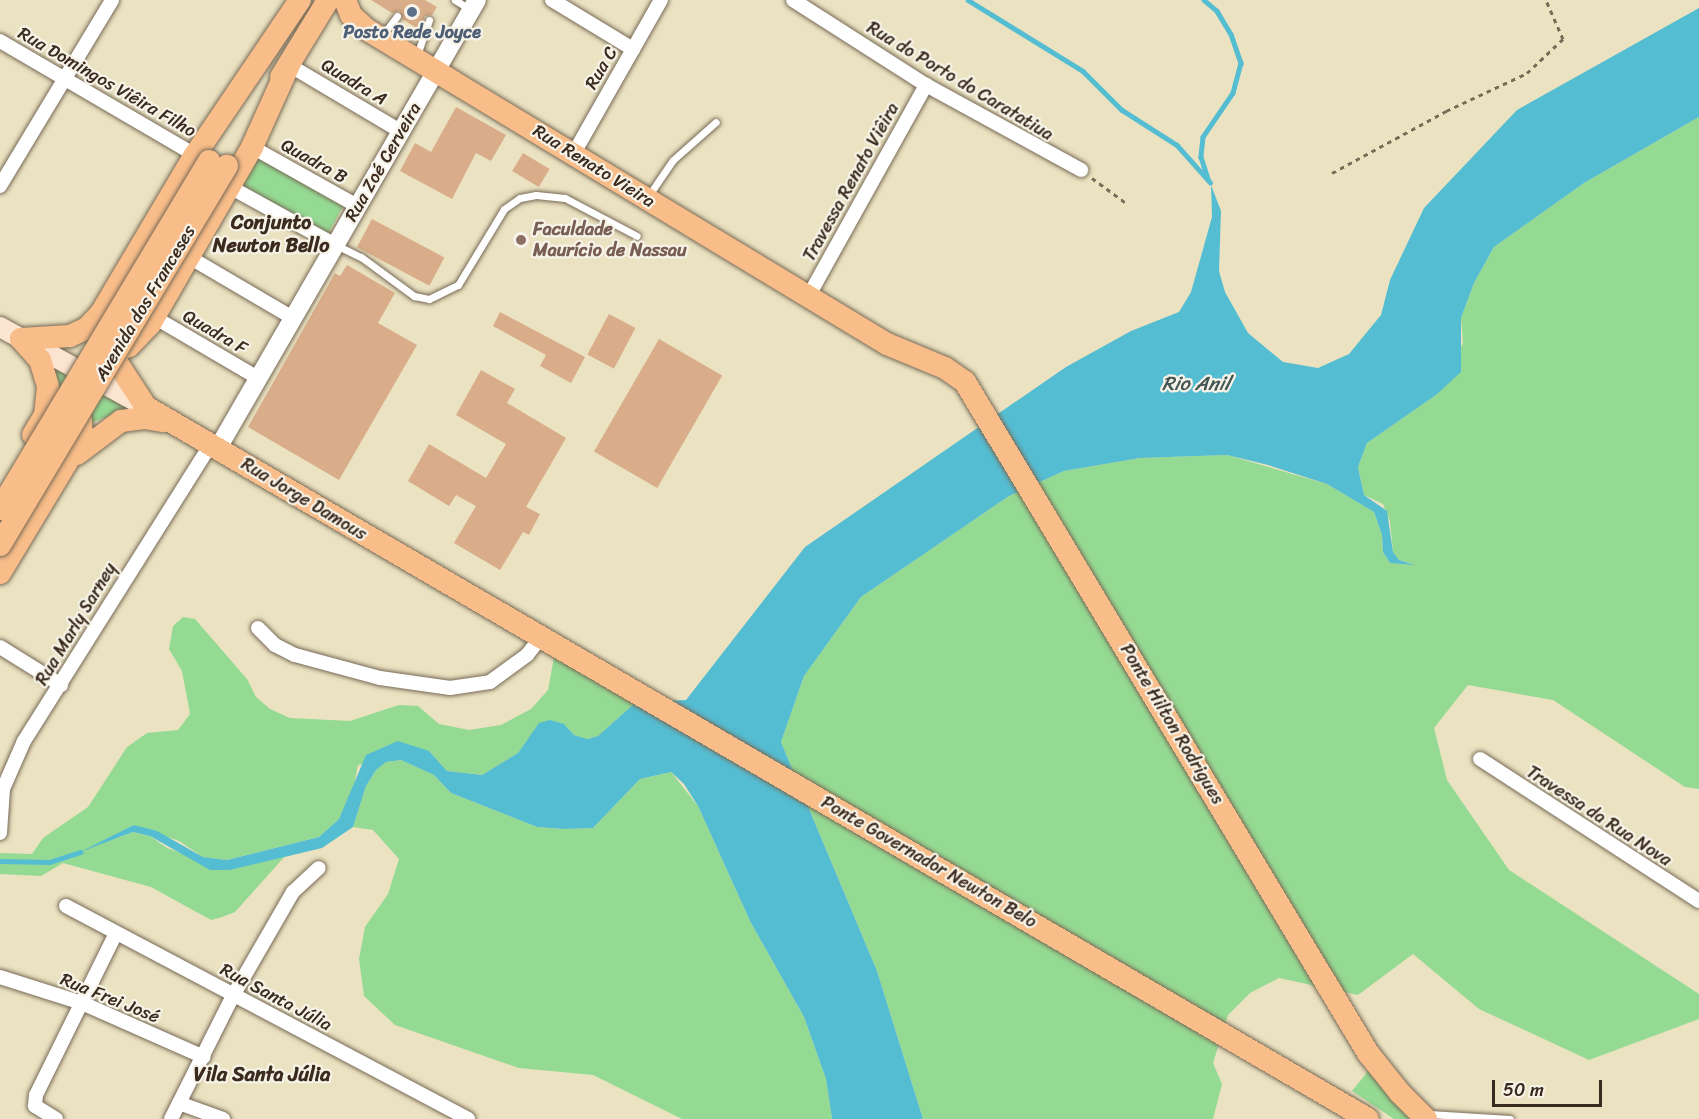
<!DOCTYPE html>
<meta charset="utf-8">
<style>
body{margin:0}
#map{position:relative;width:1699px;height:1119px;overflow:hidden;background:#eae2c1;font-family:Sriracha,sans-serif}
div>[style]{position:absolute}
.green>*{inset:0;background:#95da93;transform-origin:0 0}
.water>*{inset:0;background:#55bdd2}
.stream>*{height:4.5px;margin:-2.25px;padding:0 2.25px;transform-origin:2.25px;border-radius:2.25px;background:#55bdd2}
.building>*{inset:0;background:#d9ad89;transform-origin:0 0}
.path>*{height:3px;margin-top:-1.5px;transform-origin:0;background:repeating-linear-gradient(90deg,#786a57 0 4.5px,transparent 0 9px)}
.roads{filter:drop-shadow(0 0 2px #786a57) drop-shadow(0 0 2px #786a57)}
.service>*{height:7px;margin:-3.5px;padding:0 3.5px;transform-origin:3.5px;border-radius:3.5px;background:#fff}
.minor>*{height:14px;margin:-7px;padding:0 7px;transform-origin:7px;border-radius:7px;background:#fff}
.tertiary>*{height:18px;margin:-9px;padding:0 9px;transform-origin:9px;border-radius:9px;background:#fff}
.secondary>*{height:20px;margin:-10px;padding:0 10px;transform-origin:10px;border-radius:10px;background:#fce5d0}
.primary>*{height:22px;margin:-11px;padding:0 11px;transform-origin:11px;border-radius:11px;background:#f8bd89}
.bridges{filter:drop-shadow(0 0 2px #786a57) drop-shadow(0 0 2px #786a57)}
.primary-bridge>*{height:22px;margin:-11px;padding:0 11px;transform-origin:11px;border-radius:11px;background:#f8bd89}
.dots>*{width:16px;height:16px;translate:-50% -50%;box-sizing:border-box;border:3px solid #f7f3e8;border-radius:50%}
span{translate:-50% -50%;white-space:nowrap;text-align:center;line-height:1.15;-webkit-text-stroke:4.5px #f7f3e8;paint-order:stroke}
.service-label{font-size:18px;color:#4e5e75;font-weight:700}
.street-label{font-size:18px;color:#3b2a1e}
.education-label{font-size:18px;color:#785e54;font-weight:700}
.left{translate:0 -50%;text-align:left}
.neighbourhood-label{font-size:20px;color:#3b2a1e;font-weight:700}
.water-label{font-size:20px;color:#435654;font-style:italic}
.scale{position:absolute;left:1492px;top:1080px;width:110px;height:27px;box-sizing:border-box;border:3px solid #3b2a1e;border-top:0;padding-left:8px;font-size:18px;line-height:21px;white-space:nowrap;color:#3b2a1e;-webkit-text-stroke:4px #f7f3e8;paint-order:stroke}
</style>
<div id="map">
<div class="green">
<div style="clip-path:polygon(1699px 117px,1699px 789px,1685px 787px,1553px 700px,1468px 685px,1434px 728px,1447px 780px,1509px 870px,1699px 994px,1699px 1019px,1589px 1060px,1479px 1009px,1413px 954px,1358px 995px,1279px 978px,1250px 993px,1228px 1015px,1213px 1063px,1222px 1084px,1213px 1119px,923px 1119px,877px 971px,781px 742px,804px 676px,861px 597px,1009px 496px,1064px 471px,1140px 458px,1227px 455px,1327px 484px,1374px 512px,1382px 535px,1383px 552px,1390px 563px,1413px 564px,1399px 560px,1393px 552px,1390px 521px,1383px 504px,1364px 495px,1358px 467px,1367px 443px,1436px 395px,1463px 343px,1461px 318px,1474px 283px,1494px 247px,1584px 183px)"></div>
<div style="left:256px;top:157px;width:100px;height:32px;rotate:29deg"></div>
<div style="clip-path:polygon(50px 364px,130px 407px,128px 409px,90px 423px,64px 405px)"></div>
<div style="clip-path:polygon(183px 617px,195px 619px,247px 679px,256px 697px,270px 709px,290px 718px,350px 721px,399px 705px,418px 706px,439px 724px,469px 730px,501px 725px,531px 709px,548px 690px,555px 652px,636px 702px,598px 736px,586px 739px,574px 735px,564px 724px,540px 723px,518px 753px,482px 775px,447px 771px,429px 751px,358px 765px,352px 795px,339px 819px,319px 837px,227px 860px,203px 857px,179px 841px,134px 825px,113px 840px,133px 832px,150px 836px,167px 848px,230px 870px,287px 854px,235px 912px,222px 917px,211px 920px,151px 887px,63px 863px,41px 876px,0 874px,0 853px,32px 854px,43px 838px,88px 807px,127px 747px,147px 733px,178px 730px,190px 714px,182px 671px,169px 649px,173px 626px)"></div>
<div style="clip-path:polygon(401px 760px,434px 775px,451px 793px,537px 827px,564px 829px,593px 828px,640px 779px,671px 772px,698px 806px,750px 921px,804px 1017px,826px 1079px,832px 1119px,682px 1119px,593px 1075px,519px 1068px,395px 1025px,364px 996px,359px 959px,365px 927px,388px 894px,399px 859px,373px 830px,353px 827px,366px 786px,376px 770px,386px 762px)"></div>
<div style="clip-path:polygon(1369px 1070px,1412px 1119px,1394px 1119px,1352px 1091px)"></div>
</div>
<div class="water">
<div style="clip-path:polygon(1699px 8px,1699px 117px,1584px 183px,1494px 247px,1474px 283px,1461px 318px,1461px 372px,1436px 395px,1367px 443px,1358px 467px,1364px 495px,1387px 511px,1393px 552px,1399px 560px,1415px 565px,1390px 563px,1383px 552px,1382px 535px,1374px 512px,1327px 484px,1268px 465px,1227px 455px,1140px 458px,1064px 471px,1009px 496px,861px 597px,804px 676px,781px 742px,877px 971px,923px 1119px,832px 1119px,826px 1079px,804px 1017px,750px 921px,698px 806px,684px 784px,671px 772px,640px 779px,593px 828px,564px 829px,537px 827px,451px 793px,434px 775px,401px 760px,386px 762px,376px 770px,366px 786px,353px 827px,322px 848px,230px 870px,210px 870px,150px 836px,133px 832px,80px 852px,134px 825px,157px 831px,203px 857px,227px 860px,319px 837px,339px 819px,366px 755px,398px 741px,429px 751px,447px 771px,482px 775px,518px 753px,539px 723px,550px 720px,564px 724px,574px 735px,587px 739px,598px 736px,636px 702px,686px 700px,805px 547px,1066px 367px,1131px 331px,1179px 312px,1191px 292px,1212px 217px,1211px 185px,1221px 211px,1219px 271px,1225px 292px,1248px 333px,1283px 362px,1318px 368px,1349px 354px,1381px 315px,1390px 280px,1424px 208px,1517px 110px)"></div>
</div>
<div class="stream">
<div style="left:968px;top:0;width:135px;rotate:31.7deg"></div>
<div style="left:1083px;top:71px;width:55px;rotate:45deg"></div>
<div style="left:1122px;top:110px;width:65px;rotate:32.5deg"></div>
<div style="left:1177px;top:145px;width:50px;rotate:48.3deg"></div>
<div style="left:1204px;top:0;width:17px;rotate:40deg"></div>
<div style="left:1217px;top:11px;width:27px;rotate:59deg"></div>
<div style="left:1231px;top:34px;width:31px;rotate:71deg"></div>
<div style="left:1241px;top:63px;width:31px;rotate:105deg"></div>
<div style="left:1233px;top:93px;width:53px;rotate:124.3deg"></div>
<div style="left:1203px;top:137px;width:20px;rotate:96deg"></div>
<div style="left:1201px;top:157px;width:22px;rotate:72deg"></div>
<div style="left:0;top:861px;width:50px;rotate:1.1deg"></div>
<div style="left:50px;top:862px;width:32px;rotate:-18deg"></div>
</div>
<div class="building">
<div style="clip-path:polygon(371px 0,425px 0,437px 7px,432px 15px,425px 16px,420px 30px,402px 19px,400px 11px,392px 13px)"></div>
<div style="clip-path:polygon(456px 107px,506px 135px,491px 161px,476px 153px,452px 199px,400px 171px,415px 143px,431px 152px)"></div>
<div style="left:523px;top:153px;width:31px;height:21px;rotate:31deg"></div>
<div style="left:372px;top:219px;width:82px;height:32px;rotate:28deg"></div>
<div style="clip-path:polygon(347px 265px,395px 293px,378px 323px,417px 345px,339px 480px,248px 427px,335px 273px,340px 276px)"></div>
<div style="clip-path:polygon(500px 312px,585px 357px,571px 383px,540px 366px,546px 355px,493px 326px)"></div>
<div style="left:609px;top:314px;width:30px;height:46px;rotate:28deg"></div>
<div style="left:659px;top:339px;width:73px;height:130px;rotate:30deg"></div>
<div style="clip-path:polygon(481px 370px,515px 389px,507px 403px,566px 438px,526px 507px,540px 514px,529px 535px,523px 532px,500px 570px,454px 543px,476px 506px,456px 495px,449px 506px,408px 481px,429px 444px,486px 478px,506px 444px,456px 415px)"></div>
</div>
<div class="path">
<div style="left:1332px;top:173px;width:130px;rotate:-28.5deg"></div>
<div style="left:1446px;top:111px;width:89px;rotate:-25.1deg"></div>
<div style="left:1527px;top:73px;width:50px;rotate:-43.4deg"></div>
<div style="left:1563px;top:39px;width:43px;rotate:-113.6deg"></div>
<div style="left:1092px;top:178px;width:42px;rotate:36.3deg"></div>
</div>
<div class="roads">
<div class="service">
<div style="left:455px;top:0;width:19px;rotate:32deg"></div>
<div style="left:382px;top:36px;width:25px;rotate:-53deg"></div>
<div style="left:417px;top:55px;width:37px;rotate:-71deg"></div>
<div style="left:649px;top:195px;width:42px;rotate:-55.6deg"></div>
<div style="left:673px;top:160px;width:57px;rotate:-41.5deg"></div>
<div style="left:336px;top:245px;width:28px;rotate:26deg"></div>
<div style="left:361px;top:257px;width:66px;rotate:36.3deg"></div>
<div style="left:414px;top:296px;width:15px;rotate:11deg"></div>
<div style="left:429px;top:299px;width:32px;rotate:-26deg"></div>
<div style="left:458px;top:285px;width:89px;rotate:-58.8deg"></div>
<div style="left:504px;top:209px;width:19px;rotate:-35deg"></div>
<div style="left:520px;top:198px;width:16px;rotate:-11deg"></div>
<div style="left:536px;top:195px;width:29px;rotate:6deg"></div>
<div style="left:565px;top:198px;width:81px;rotate:27.8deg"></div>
<div style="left:1429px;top:1114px;width:81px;rotate:3.5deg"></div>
</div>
<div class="minor">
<div style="left:552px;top:0;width:95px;rotate:31.2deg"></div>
<div style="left:793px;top:0;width:158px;rotate:32.6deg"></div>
<div style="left:926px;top:85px;width:177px;rotate:28.7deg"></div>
<div style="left:0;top:41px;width:226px;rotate:30.3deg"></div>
<div style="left:289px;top:65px;width:129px;rotate:30.7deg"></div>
<div style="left:252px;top:147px;width:120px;rotate:29.3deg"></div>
<div style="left:574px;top:153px;width:176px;rotate:-60.4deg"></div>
<div style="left:0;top:186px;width:217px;rotate:-58.9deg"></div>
<div style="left:230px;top:187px;width:120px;rotate:28.9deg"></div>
<div style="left:189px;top:257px;width:121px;rotate:30.4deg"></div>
<div style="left:808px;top:297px;width:243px;rotate:-60.9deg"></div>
<div style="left:154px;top:317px;width:121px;rotate:30.4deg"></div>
<div style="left:258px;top:628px;width:24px;rotate:45deg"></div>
<div style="left:275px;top:645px;width:22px;rotate:27deg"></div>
<div style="left:295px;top:655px;width:88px;rotate:15.1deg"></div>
<div style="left:380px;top:678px;width:71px;rotate:8.1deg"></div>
<div style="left:450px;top:688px;width:40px;rotate:-8.5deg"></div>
<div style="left:490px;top:682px;width:46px;rotate:-36.1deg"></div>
<div style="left:527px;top:655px;width:23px;rotate:-52deg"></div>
<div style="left:0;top:647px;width:72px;rotate:31.9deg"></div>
<div style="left:1480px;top:759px;width:261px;rotate:33deg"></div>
<div style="left:0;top:833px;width:44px;rotate:-86.1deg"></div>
<div style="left:3px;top:789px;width:52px;rotate:-66.4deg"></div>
<div style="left:24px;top:741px;width:351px;rotate:-57.8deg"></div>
<div style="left:66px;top:906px;width:455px;rotate:27.9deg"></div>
<div style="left:0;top:977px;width:86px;rotate:17.6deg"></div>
<div style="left:82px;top:1003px;width:133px;rotate:23.9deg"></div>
<div style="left:179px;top:1103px;width:47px;rotate:20deg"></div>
<div style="left:56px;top:1119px;width:25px;rotate:-148deg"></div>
<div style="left:35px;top:1106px;width:11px;rotate:-85deg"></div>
<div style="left:36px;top:1095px;width:178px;rotate:-63.7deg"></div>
<div style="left:171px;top:1119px;width:140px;rotate:-63.3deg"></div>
<div style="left:234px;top:994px;width:118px;rotate:-60deg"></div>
<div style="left:293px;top:892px;width:35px;rotate:-43deg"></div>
</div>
<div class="tertiary">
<div style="left:218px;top:448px;width:517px;rotate:-59.97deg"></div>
</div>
<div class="secondary">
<div style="left:0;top:327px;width:166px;rotate:28.7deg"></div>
</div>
<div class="primary">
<div style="left:345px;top:0;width:16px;rotate:68deg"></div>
<div style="left:351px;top:15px;width:21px;rotate:43deg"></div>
<div style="left:366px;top:29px;width:609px;rotate:31.16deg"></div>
<div style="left:887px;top:344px;width:63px;rotate:22.5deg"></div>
<div style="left:945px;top:368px;width:24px;rotate:35deg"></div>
<div style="left:965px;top:382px;width:783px;rotate:59.01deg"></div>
<div style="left:1368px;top:1053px;width:51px;rotate:51.3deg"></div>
<div style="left:1400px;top:1093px;width:37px;rotate:45deg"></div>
<div style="left:281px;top:77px;width:90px;rotate:-58.6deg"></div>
<div style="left:106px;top:305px;width:18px;rotate:106deg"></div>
<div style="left:101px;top:322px;width:19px;rotate:84deg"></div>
<div style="left:103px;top:341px;width:79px;rotate:56.9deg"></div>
<div style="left:146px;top:407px;width:1414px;rotate:30.23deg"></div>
<div style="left:21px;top:339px;width:49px;rotate:-3.5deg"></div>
<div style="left:70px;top:336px;width:19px;rotate:-25deg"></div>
<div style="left:87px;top:328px;width:21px;rotate:-47deg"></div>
<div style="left:101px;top:313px;width:184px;rotate:-59.3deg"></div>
<div style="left:195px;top:155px;width:187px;rotate:-55.9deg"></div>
<div style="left:21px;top:339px;width:28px;rotate:48deg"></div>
<div style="left:40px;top:360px;width:28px;rotate:73deg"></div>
<div style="left:48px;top:387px;width:28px;rotate:96deg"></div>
<div style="left:45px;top:415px;width:23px;rotate:121deg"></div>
<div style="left:108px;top:347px;width:10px;rotate:17deg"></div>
<div style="left:118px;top:350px;width:12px;rotate:-20deg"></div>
<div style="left:129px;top:346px;width:30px;rotate:-46deg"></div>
<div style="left:150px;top:324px;width:204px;rotate:-60deg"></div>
<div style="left:252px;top:147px;width:90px;rotate:-65.7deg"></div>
<div style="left:77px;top:454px;width:55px;rotate:-36.9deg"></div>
<div style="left:121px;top:421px;width:23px;rotate:-7deg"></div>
<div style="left:144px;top:418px;width:20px;rotate:9deg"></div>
<div style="left:0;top:573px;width:159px;rotate:-58.9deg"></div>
<div style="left:82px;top:437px;width:16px;rotate:-94deg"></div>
<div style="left:81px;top:421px;width:20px;rotate:-147deg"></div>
</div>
</div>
<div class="bridges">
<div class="primary-bridge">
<div style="left:0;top:509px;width:406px;rotate:-59deg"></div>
<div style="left:0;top:545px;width:442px;rotate:-59.1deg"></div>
</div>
</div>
<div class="dots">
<div style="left:412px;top:12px;background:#5c6f8a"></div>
<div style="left:521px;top:240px;background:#8d6e63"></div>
</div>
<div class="service-label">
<span style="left:412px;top:32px">Posto Rede Joyce</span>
</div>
<div class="street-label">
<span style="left:601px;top:68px;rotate:-60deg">Rua C</span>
<span style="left:960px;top:81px;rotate:31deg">Rua do Porto do Caratatiua</span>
<span style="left:107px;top:82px;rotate:30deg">Rua Domingos Viêira Filho</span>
<span style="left:354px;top:82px;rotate:31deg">Quadra A</span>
<span style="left:314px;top:161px;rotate:29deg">Quadra B</span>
<span style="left:383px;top:162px;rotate:-60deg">Rua Zoé Cerveira</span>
<span style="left:594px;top:166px;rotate:32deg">Rua Renato Vieira</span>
<span style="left:851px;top:182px;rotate:-61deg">Travessa Renato Viêira</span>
<span style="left:145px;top:303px;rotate:-59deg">Avenida dos Franceses</span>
<span style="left:215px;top:332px;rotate:30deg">Quadra F</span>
<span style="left:304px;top:499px;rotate:31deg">Rua Jorge Damous</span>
<span style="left:76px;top:624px;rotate:-59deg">Rua Marly Sarney</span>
<span style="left:1172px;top:724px;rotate:59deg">Ponte Hilton Rodrigues</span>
<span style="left:1599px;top:816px;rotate:33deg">Travessa da Rua Nova</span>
<span style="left:929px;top:862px;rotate:30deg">Ponte Governador Newton Belo</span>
<span style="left:276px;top:997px;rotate:28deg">Rua Santa Júlia</span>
<span style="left:110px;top:998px;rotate:22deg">Rua Frei José</span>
</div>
<div class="education-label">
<span class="left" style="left:533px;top:240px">Faculdade<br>Maurício de Nassau</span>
</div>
<div class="neighbourhood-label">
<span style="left:271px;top:234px">Conjunto<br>Newton Bello</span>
<span style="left:262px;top:1074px">Vila Santa Júlia</span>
</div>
<div class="water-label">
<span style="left:1196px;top:383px">Rio Anil</span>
</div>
<div class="scale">50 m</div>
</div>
